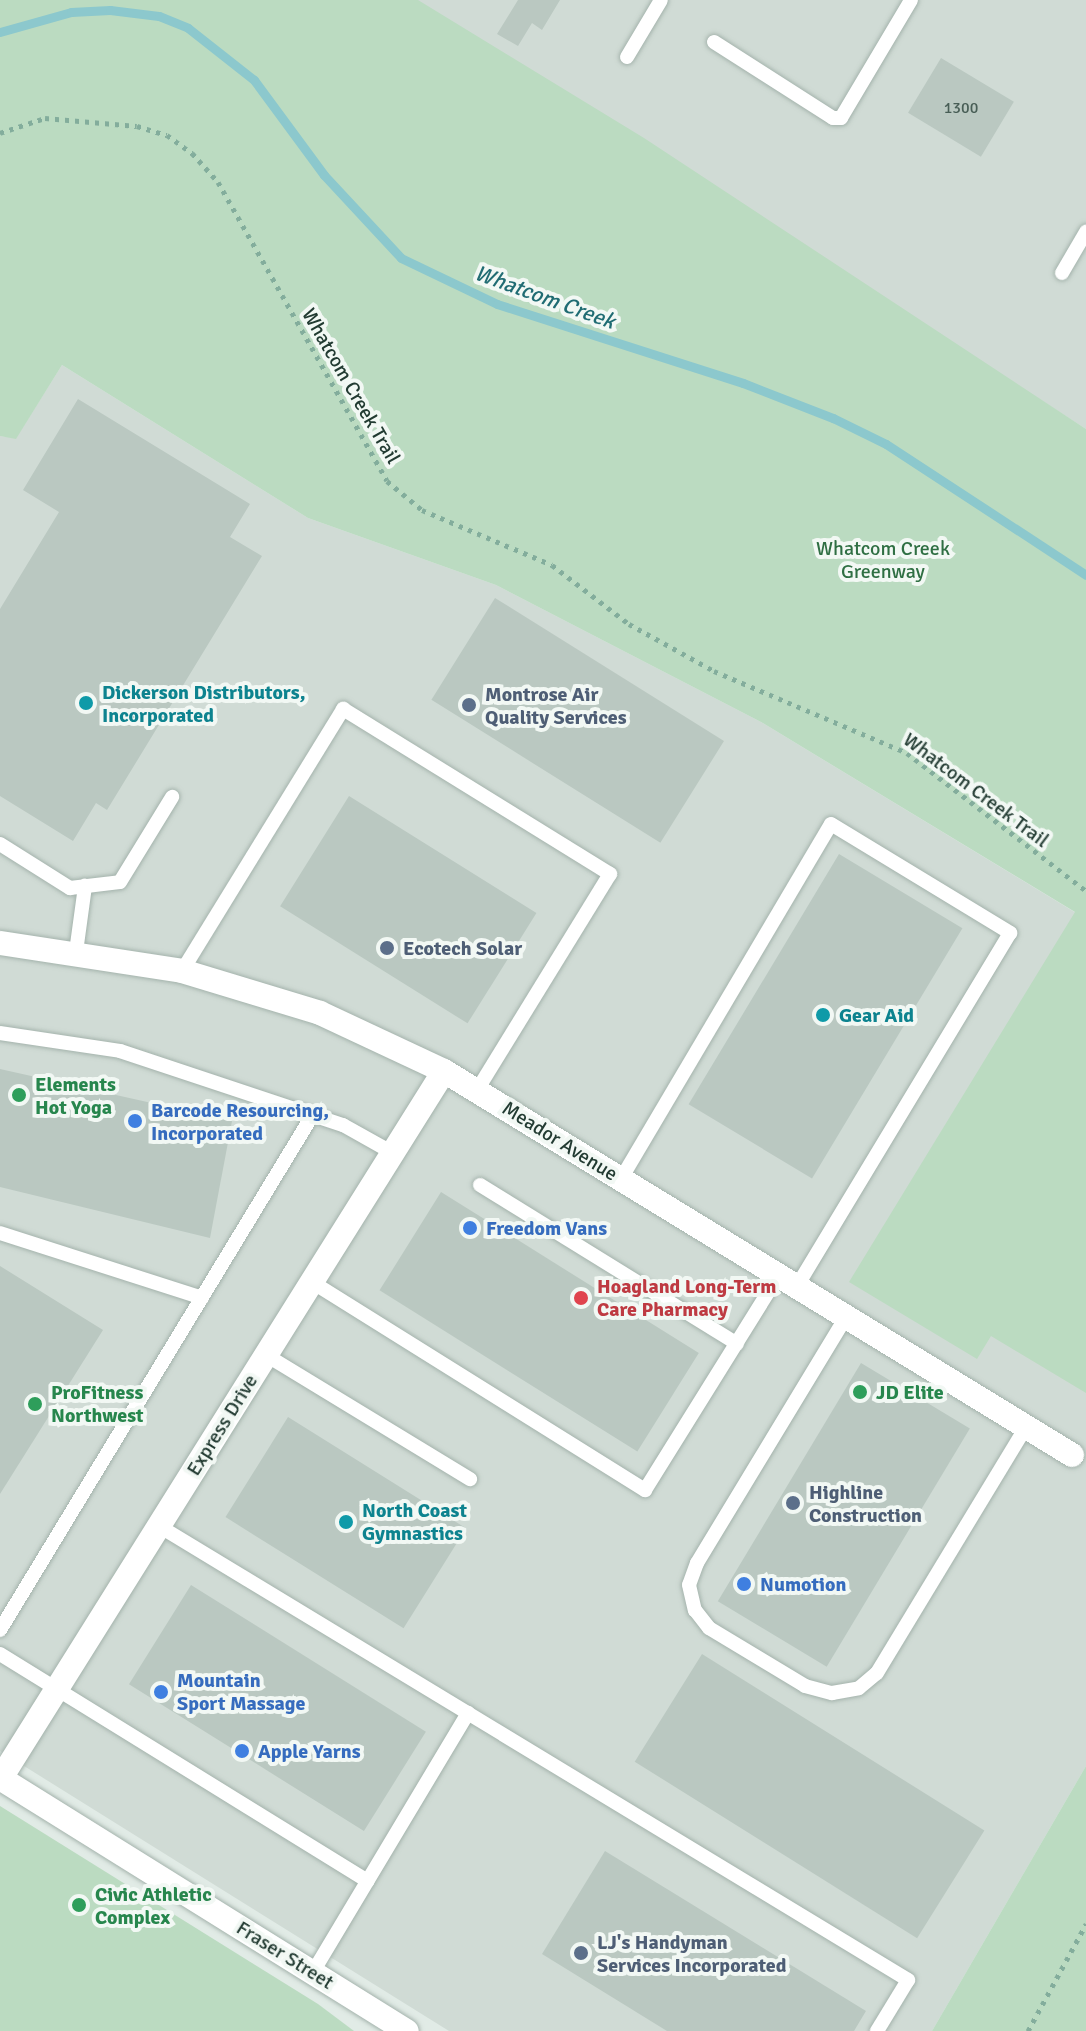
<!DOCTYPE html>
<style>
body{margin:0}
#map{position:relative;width:1086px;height:2031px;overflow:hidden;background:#e1ebe6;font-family:Signika,sans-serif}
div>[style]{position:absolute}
.built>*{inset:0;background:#d0dbd5}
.green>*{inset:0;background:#bbdbc1}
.stream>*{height:9px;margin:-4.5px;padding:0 4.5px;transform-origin:4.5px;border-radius:4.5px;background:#8cc8cd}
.building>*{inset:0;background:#bac8c1;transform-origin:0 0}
.path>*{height:5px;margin-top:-2.5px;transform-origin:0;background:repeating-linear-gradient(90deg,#83ad9c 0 4px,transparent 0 10px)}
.roads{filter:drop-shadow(0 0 2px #a4b3ac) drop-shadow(0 0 2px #a4b3ac)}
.service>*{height:14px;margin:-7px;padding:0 7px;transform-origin:7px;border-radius:7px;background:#fff}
.minor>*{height:24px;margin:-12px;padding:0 12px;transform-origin:12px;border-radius:12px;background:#fff}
.tertiary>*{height:24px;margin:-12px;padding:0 12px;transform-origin:12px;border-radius:12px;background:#fff}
.dots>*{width:22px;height:22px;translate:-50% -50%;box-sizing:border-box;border:4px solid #f2f8f4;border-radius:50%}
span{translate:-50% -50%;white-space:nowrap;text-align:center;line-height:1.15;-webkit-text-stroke:8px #f2f8f4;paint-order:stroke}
.number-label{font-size:16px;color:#485e56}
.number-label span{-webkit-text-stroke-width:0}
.street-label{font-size:20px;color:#223b32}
.park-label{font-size:20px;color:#2f6f43}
.culture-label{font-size:20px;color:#0d838f;font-weight:700}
.left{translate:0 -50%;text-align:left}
.service-label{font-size:20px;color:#4e5e75;font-weight:700}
.leisure-label{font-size:20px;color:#27864d;font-weight:700}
.shop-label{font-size:20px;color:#366cbe;font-weight:700}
.health-label{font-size:20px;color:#be3a42;font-weight:700}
.water-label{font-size:22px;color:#206c73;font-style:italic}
</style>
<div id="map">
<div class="built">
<div style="clip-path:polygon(189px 0,1086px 0,1086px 429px,941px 336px)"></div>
<div style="clip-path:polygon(62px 365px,308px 518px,496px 585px,761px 722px,1086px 919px,1086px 1766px,932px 2031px,449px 2031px,0 1751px,0 436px,16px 438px)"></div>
</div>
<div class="green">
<div style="clip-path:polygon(0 0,418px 0,644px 138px,1086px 429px,1086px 1393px,991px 1336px,977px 1359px,849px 1282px,1075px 912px,761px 722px,496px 585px,308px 518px,62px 365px,16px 439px,0 436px)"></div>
<div style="clip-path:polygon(1086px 1766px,1086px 2031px,932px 2031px)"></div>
<div style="clip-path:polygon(0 1806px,318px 2004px,354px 2031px,0 2031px)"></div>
</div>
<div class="stream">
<div style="left:0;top:32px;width:74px;rotate:-15.7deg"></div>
<div style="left:71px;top:12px;width:39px;rotate:-3deg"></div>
<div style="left:110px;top:10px;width:49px;rotate:7deg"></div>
<div style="left:159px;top:16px;width:31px;rotate:22deg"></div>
<div style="left:188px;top:28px;width:84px;rotate:38.2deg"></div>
<div style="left:254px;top:80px;width:118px;rotate:53.6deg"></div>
<div style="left:324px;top:175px;width:113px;rotate:47.1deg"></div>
<div style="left:401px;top:258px;width:106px;rotate:25.6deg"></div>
<div style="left:497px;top:304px;width:258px;rotate:17.8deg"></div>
<div style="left:743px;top:383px;width:97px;rotate:21.3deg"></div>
<div style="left:833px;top:418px;width:59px;rotate:26.1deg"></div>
<div style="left:886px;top:444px;width:239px;rotate:33.2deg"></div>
</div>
<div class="building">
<div style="clip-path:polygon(518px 0,560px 0,542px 30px,532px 23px,518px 46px,497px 34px)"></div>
<div style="left:941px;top:58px;width:85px;height:64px;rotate:31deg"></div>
<div style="clip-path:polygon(78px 399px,250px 504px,230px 537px,262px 556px,107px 810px,96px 803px,73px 841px,0 796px,0 609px,59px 512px,23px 490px)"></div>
<div style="left:495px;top:598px;width:270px;height:120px;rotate:32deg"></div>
<div style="left:349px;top:796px;width:221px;height:130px;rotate:32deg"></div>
<div style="left:839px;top:854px;width:144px;height:292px;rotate:31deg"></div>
<div style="clip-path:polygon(0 1069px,232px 1121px,210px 1238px,0 1187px)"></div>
<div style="left:441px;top:1192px;width:304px;height:116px;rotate:32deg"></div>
<div style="clip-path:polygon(0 1266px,103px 1330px,0 1494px)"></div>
<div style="left:861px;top:1363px;width:127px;height:278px;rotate:31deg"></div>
<div style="left:288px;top:1417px;width:210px;height:118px;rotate:32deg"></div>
<div style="left:191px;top:1585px;width:277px;height:117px;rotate:32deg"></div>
<div style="left:702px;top:1654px;width:333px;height:127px;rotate:32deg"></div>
<div style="clip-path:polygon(605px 1851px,866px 2011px,854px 2031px,667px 2031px,542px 1954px)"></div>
</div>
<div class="path">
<div style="left:0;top:133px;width:47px;rotate:-18.4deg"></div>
<div style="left:45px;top:118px;width:92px;rotate:5deg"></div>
<div style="left:137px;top:126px;width:31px;rotate:17deg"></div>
<div style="left:167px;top:135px;width:31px;rotate:36deg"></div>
<div style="left:192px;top:153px;width:39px;rotate:48deg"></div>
<div style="left:218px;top:182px;width:343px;rotate:60.5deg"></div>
<div style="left:387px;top:481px;width:45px;rotate:39.6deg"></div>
<div style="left:422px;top:510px;width:141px;rotate:22.9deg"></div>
<div style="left:552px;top:565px;width:97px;rotate:37.5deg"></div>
<div style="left:629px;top:624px;width:97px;rotate:28.9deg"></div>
<div style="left:714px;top:671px;width:210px;rotate:23deg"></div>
<div style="left:907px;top:753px;width:226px;rotate:37.6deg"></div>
<div style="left:1028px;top:2031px;width:122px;rotate:-61.5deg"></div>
</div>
<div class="roads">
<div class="service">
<div style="left:714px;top:42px;width:141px;rotate:32.6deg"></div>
<div style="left:833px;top:118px;width:8px"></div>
<div style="left:841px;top:118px;width:137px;rotate:-59.3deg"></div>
<div style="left:627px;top:57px;width:66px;rotate:-59.2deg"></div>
<div style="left:1062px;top:273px;width:48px;rotate:-59.7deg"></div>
<div style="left:0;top:844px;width:83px;rotate:32.2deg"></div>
<div style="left:70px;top:888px;width:50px;rotate:-6.8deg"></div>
<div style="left:120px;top:882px;width:100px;rotate:-58.5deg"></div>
<div style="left:76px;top:952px;width:67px;rotate:-82.2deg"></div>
<div style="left:182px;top:971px;width:308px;rotate:-58.4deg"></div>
<div style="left:343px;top:709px;width:314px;rotate:31.7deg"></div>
<div style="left:610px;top:874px;width:254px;rotate:121.6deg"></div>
<div style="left:0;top:1033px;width:121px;rotate:8.5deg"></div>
<div style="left:120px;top:1051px;width:235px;rotate:18.4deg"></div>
<div style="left:343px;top:1125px;width:57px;rotate:29.2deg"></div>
<div style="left:621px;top:1179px;width:412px;rotate:-59.4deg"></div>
<div style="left:831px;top:824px;width:210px;rotate:31.3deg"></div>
<div style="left:1010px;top:933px;width:412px;rotate:121.1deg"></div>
<div style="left:480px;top:1185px;width:302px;rotate:31.7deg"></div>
<div style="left:0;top:1233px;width:212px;rotate:17.8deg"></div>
<div style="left:312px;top:1282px;width:393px;rotate:32deg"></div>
<div style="left:645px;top:1490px;width:253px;rotate:-58.1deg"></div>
<div style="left:846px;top:1317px;width:288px;rotate:121.2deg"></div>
<div style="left:697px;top:1563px;width:23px;rotate:110deg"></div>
<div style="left:689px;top:1585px;width:26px;rotate:77deg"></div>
<div style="left:695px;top:1610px;width:23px;rotate:52deg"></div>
<div style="left:709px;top:1628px;width:112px;rotate:31.1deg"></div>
<div style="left:805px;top:1686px;width:28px;rotate:15deg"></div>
<div style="left:832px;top:1693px;width:27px;rotate:-10deg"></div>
<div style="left:859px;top:1688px;width:23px;rotate:-40deg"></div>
<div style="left:877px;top:1673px;width:288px;rotate:-58.8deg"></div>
<div style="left:266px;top:1355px;width:239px;rotate:31.3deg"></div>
<div style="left:159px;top:1526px;width:876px;rotate:31.22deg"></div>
<div style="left:908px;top:1980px;width:60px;rotate:121.3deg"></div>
<div style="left:0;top:1630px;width:601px;rotate:-58.74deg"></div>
<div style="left:0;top:1654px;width:432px;rotate:31.7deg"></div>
<div style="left:313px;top:1972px;width:302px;rotate:-59.1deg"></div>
</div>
<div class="minor">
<div style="left:0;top:943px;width:184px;rotate:8.7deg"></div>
<div style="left:182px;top:971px;width:144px;rotate:16.9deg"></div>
<div style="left:320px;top:1013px;width:137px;rotate:25.1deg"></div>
<div style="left:444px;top:1071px;width:736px;rotate:31.44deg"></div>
<div style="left:1px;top:1778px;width:834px;rotate:-57.93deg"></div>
</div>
<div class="tertiary">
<div style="left:0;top:1778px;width:479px;rotate:31.9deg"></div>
</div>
</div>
<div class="dots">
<div style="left:86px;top:703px;background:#0f9aa8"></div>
<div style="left:469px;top:705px;background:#5c6f8a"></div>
<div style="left:387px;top:948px;background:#5c6f8a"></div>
<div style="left:823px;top:1015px;background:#0f9aa8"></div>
<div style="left:19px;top:1095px;background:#2e9e5b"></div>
<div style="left:135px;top:1121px;background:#3f7fe0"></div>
<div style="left:470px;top:1228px;background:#3f7fe0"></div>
<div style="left:581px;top:1298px;background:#e0444e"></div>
<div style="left:860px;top:1392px;background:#2e9e5b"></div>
<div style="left:35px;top:1404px;background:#2e9e5b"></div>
<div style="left:793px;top:1503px;background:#5c6f8a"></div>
<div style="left:346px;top:1522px;background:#0f9aa8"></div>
<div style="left:744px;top:1584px;background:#3f7fe0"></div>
<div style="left:161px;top:1692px;background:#3f7fe0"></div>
<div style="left:242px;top:1751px;background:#3f7fe0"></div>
<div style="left:79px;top:1905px;background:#2e9e5b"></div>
<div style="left:581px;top:1953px;background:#5c6f8a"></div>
</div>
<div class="number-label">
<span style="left:961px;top:108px">1300</span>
</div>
<div class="street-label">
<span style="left:351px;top:386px;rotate:60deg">Whatcom Creek Trail</span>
<span style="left:976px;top:790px;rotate:37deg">Whatcom Creek Trail</span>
<span style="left:560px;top:1141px;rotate:32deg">Meador Avenue</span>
<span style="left:222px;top:1425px;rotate:-58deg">Express Drive</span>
<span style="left:285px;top:1955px;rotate:32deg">Fraser Street</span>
</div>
<div class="park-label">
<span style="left:883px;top:560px">Whatcom Creek<br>Greenway</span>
</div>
<div class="culture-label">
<span class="left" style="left:102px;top:704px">Dickerson Distributors,<br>Incorporated</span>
<span class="left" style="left:839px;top:1015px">Gear Aid</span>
<span class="left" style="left:362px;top:1522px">North Coast<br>Gymnastics</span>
</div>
<div class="service-label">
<span class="left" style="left:485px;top:706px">Montrose Air<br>Quality Services</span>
<span class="left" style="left:403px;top:948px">Ecotech Solar</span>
<span class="left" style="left:809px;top:1504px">Highline<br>Construction</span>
<span class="left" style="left:597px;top:1954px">LJ's Handyman<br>Services Incorporated</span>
</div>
<div class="leisure-label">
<span class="left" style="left:35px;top:1096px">Elements<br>Hot Yoga</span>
<span class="left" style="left:51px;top:1404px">ProFitness<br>Northwest</span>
<span class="left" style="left:876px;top:1392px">JD Elite</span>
<span class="left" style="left:95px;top:1906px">Civic Athletic<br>Complex</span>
</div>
<div class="shop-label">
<span class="left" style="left:151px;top:1122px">Barcode Resourcing,<br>Incorporated</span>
<span class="left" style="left:486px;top:1228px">Freedom Vans</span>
<span class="left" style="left:760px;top:1584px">Numotion</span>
<span class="left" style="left:177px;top:1692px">Mountain<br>Sport Massage</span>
<span class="left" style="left:258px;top:1751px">Apple Yarns</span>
</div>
<div class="health-label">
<span class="left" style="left:597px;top:1298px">Hoagland Long-Term<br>Care Pharmacy</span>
</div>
<div class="water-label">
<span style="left:545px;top:297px;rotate:20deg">Whatcom Creek</span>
</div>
</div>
